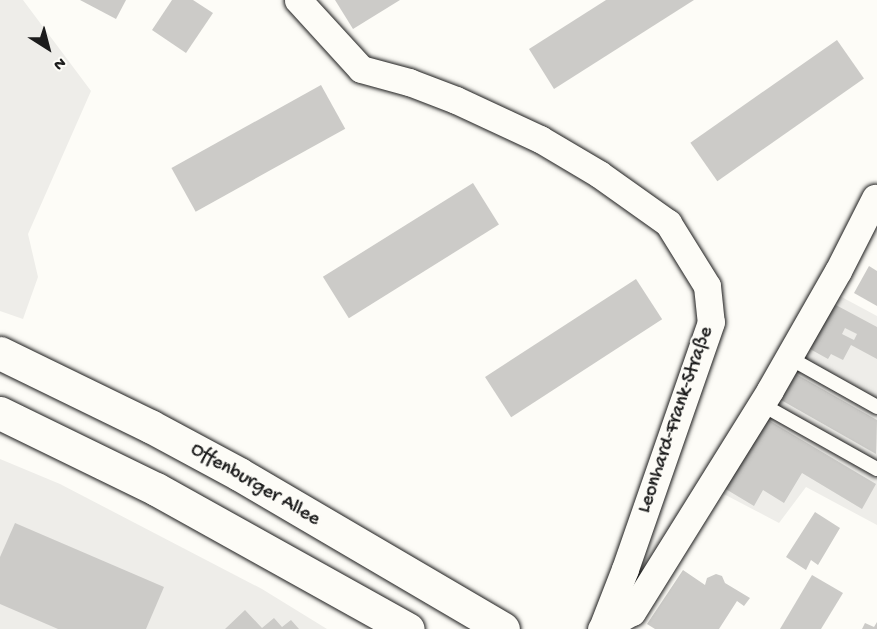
<!DOCTYPE html>
<meta charset="utf-8">
<style>
body{margin:0}
#map{position:relative;width:877px;height:629px;overflow:hidden;background:#fdfcf7;font-family:"Gochi Hand",sans-serif}
div>[style]{position:absolute}
.built>*{inset:0;background:#eeede9}
.building>*{inset:0;background:#cccbc8;transform-origin:0 0}
.roads{filter:drop-shadow(0 0 2px #1c1c1c) drop-shadow(0 0 2px #1c1c1c)}
.service>*{height:14px;margin:-7px;padding:0 7px;transform-origin:7px;border-radius:7px;background:#fdfcf7}
.minor>*{height:27px;margin:-13.5px;padding:0 13.5px;transform-origin:13.5px;border-radius:13.5px;background:#fdfcf7}
.tertiary>*{height:33px;margin:-16.5px;padding:0 16.5px;transform-origin:16.5px;border-radius:16.5px;background:#fdfcf7}
span{translate:-50% -50%;white-space:nowrap;text-align:center;line-height:1.15;-webkit-text-stroke:4.5px #fdfcf7;paint-order:stroke}
.street-label{font-size:20px;color:#1c1c1c}
.north{position:absolute;left:18px;top:18px;width:60px;height:60px;-webkit-text-stroke:4px #fdfcf7;paint-order:stroke;rotate:144deg;font-size:16px;font-weight:700;line-height:24px;text-align:center;color:#1c1c1c}
.north::after{content:'';display:block;margin:auto;width:21px;height:27px;background:#1c1c1c;clip-path:polygon(50% 0,100% 100%,50% 72%,0 100%)}
</style>
<div id="map">
<div class="built">
<div style="clip-path:polygon(0 0,23px 0,91px 91px,28px 234px,38px 277px,23px 319px,0 311px)"></div>
<div style="clip-path:polygon(836px 294px,877px 316px,877px 525px,806px 487px,779px 523px,720px 492px)"></div>
<div style="clip-path:polygon(0 459px,60px 484px,262px 589px,327px 629px,0 629px)"></div>
</div>
<div class="building">
<div style="clip-path:polygon(80px 0,126px 0,116px 19px)"></div>
<div style="clip-path:polygon(172px 0,193px 0,213px 13px,186px 53px,152px 30px)"></div>
<div style="clip-path:polygon(335px 0,400px 0,353px 29px)"></div>
<div style="clip-path:polygon(606px 0,694px 0,554px 89px,529px 49px)"></div>
<div style="left:837px;top:40px;width:47px;height:179px;rotate:55deg"></div>
<div style="left:321px;top:85px;width:50px;height:171px;rotate:61deg"></div>
<div style="left:473px;top:183px;width:49px;height:177px;rotate:58deg"></div>
<div style="clip-path:polygon(869px 266px,877px 271px,877px 306px,854px 293px)"></div>
<div style="left:636px;top:279px;width:48px;height:180px;rotate:57deg"></div>
<div style="clip-path:polygon(evenodd,834px 304px,877px 327px,877px 359px,851px 345px,843px 360px,831px 354px,828px 359px,810px 349px,834px 304px,845px 328px,857px 334px,854px 340px,842px 334px,845px 328px)"></div>
<div style="clip-path:polygon(796px 374px,877px 420px,876px 454px,781px 400px)"></div>
<div style="clip-path:polygon(765px 418px,876px 484px,862px 509px,802px 473px,784px 503px,763px 490px,754px 506px,724px 488px)"></div>
<div style="clip-path:polygon(815px 512px,840px 528px,818px 565px,811px 560px,806px 570px,786px 557px)"></div>
<div style="clip-path:polygon(15px 523px,164px 587px,146px 629px,58px 629px,0 604px,0 557px)"></div>
<div style="clip-path:polygon(683px 570px,705px 585px,707px 578px,716px 574px,722px 576px,725px 583px,750px 598px,744px 606px,737px 601px,719px 629px,655px 629px,647px 624px)"></div>
<div style="clip-path:polygon(812px 575px,843px 593px,821px 629px,780px 629px)"></div>
<div style="clip-path:polygon(245px 610px,262px 628px,274px 618px,282px 627px,291px 620px,299px 629px,225px 629px)"></div>
<div style="clip-path:polygon(877px 622px,877px 629px,862px 629px,865px 623px,874px 627px)"></div>
</div>
<div class="roads">
<div class="service">
<div style="left:788px;top:357px;width:102px;rotate:29.3deg"></div>
<div style="left:761px;top:404px;width:133px;rotate:29.3deg"></div>
</div>
<div class="minor">
<div style="left:298px;top:0;width:93px;rotate:47.6deg"></div>
<div style="left:361px;top:69px;width:50px;rotate:15.2deg"></div>
<div style="left:409px;top:82px;width:50px;rotate:21deg"></div>
<div style="left:456px;top:100px;width:93px;rotate:24.9deg"></div>
<div style="left:540px;top:139px;width:69px;rotate:30.7deg"></div>
<div style="left:599px;top:174px;width:85px;rotate:35.4deg"></div>
<div style="left:668px;top:223px;width:74px;rotate:58.2deg"></div>
<div style="left:707px;top:286px;width:36px;rotate:84deg"></div>
<div style="left:711px;top:322px;width:262px;rotate:109.2deg"></div>
<div style="left:625px;top:569px;width:63px;rotate:111.3deg"></div>
<div style="left:601px;top:629px;width:35px;rotate:-29deg"></div>
<div style="left:632px;top:612px;width:261px;rotate:-58.1deg"></div>
<div style="left:770px;top:390px;width:137px;rotate:-60.3deg"></div>
<div style="left:838px;top:271px;width:82px;rotate:-63.1deg"></div>
</div>
<div class="tertiary">
<div style="left:0;top:353px;width:167px;rotate:26deg"></div>
<div style="left:150px;top:426px;width:101px;rotate:28.3deg"></div>
<div style="left:239px;top:474px;width:306px;rotate:30.4deg"></div>
<div style="left:0;top:413px;width:174px;rotate:26deg"></div>
<div style="left:156px;top:489px;width:288px;rotate:29.1deg"></div>
</div>
</div>
<div class="street-label">
<span style="left:676px;top:420px;rotate:-71deg">Leonhard-Frank-Straße</span>
<span style="left:255px;top:485px;rotate:30deg">Offenburger Allee</span>
</div>
<div class="north">N</div>
</div>
